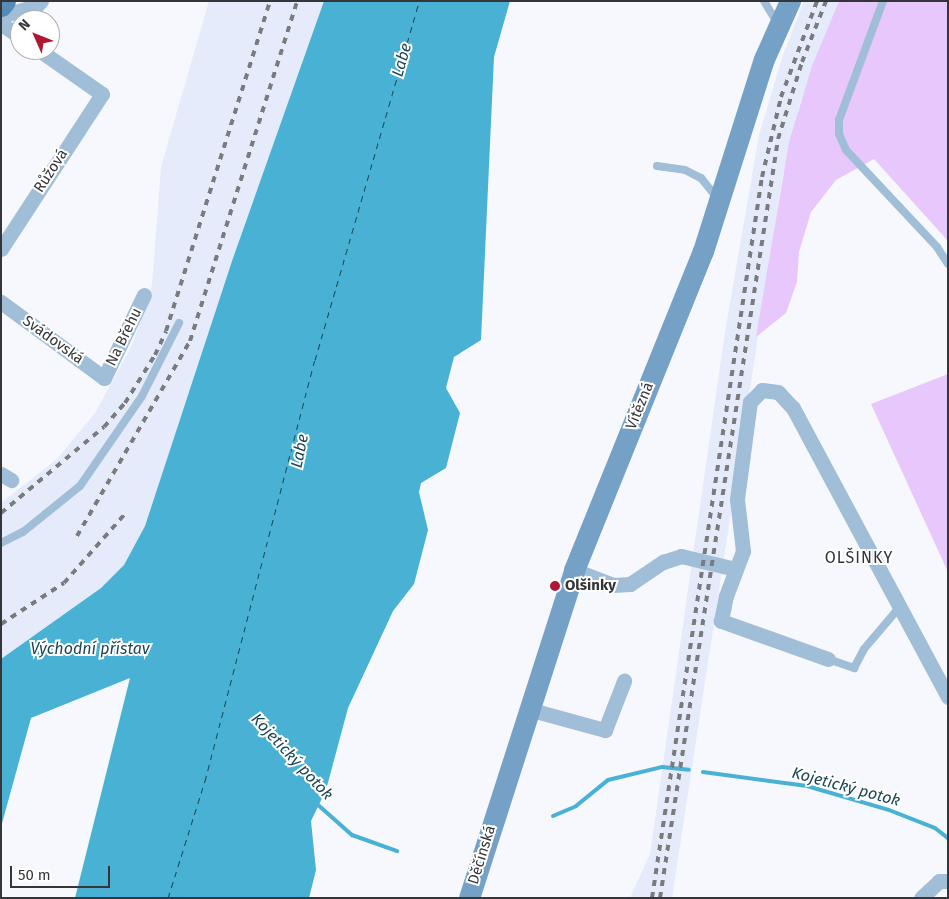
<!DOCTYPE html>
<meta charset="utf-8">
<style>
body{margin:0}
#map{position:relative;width:949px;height:899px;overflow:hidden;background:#f6f8fe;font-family:"Fira Sans",sans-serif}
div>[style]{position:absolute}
.built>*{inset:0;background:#e5ebfa}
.green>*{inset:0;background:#e8c7fc}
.water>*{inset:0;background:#48b1d4}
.stream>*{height:4px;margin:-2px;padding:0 2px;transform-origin:2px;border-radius:2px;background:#48b1d4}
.ferry>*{height:1px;margin-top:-0.5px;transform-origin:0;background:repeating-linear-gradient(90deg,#1a4756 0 6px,transparent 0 11px)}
.service>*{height:8px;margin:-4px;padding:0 4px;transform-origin:4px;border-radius:4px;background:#a1bed8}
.minor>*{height:15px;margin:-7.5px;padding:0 7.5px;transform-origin:7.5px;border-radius:7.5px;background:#a1bed8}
.secondary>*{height:21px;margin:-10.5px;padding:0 10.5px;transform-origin:10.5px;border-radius:10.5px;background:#75a1c6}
.primary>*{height:24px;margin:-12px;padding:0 12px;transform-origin:12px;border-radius:12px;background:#548bb9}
.rail>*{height:4px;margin-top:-2px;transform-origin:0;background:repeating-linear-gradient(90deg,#797b7f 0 6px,transparent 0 12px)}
.dots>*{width:14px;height:14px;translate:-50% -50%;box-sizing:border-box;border:2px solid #fff;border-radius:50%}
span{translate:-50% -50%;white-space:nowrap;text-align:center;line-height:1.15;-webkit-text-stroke:4px #fff;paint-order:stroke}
.street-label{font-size:15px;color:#353639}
.poi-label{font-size:15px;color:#353639;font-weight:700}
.left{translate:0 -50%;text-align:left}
.water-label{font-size:16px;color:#1a4756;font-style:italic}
.neighbourhood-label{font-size:16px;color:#32343a;letter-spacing:1px}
.frame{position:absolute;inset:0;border:2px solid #353639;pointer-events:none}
.north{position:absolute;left:10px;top:10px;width:50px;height:50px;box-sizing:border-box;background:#fff;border:1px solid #aeafb0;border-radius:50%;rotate:314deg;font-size:14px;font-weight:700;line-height:20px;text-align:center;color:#353639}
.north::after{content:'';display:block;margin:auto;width:18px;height:22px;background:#ad1834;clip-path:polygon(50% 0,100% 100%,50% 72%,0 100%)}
.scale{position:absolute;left:10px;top:866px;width:100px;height:22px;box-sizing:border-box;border:2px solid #353639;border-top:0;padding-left:6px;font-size:15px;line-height:18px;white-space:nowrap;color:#353639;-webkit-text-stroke:4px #fff;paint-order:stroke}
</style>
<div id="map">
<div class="built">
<div style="clip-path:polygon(209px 1px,324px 1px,232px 261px,145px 526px,124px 565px,101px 588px,1px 659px,1px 503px,57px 459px,95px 413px,133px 343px,152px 285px,161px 167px)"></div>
<div style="clip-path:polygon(804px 1px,839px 1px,800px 103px,782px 179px,672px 898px,630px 898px,650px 854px,725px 332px,759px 135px,783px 55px)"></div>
</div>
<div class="green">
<div style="clip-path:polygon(839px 1px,948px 1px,948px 241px,874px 159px,836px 180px,811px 212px,799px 252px,797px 282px,786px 313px,756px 337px,789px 142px,812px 66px)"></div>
<div style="clip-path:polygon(948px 374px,948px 572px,871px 404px)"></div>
</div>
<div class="water">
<div style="clip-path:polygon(324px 1px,510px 1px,494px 57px,481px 340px,454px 357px,446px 388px,460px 413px,446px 468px,421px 483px,419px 492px,428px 530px,414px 584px,393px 611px,348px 708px,326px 790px,311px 821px,316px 870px,309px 898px,75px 898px,130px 678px,31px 718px,1px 827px,1px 659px,101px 588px,124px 565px,145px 526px,232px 261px)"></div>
</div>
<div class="stream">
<div style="left:703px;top:772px;width:105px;rotate:7.7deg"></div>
<div style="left:807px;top:786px;width:85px;rotate:16.3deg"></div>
<div style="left:889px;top:810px;width:49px;rotate:21.4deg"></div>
<div style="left:935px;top:828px;width:16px;rotate:38deg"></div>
<div style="left:317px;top:804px;width:47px;rotate:41.5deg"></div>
<div style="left:352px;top:835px;width:48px;rotate:19.6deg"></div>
<div style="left:553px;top:816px;width:25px;rotate:-23deg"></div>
<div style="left:576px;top:806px;width:41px;rotate:-39.1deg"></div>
<div style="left:608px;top:780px;width:56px;rotate:-13.5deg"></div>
<div style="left:662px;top:767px;width:27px;rotate:6deg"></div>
</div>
<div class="ferry">
<div style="left:168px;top:898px;width:123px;rotate:-72.5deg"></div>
<div style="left:205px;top:781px;width:435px;rotate:-75.4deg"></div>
<div style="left:315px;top:360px;width:374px;rotate:-73.8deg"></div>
</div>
<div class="service">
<div style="left:764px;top:1px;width:26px;rotate:59deg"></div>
<div style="left:883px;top:1px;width:127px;rotate:110.3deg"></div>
<div style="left:839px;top:120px;width:14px;rotate:90deg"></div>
<div style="left:839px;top:134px;width:17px;rotate:66deg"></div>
<div style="left:846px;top:150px;width:133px;rotate:46.8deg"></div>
<div style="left:937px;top:247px;width:20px;rotate:57deg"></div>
<div style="left:657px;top:166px;width:28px;rotate:8deg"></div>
<div style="left:685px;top:170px;width:18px;rotate:27deg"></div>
<div style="left:701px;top:178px;width:26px;rotate:51deg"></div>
<div style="left:1px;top:543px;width:25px;rotate:-27deg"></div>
<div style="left:23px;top:532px;width:73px;rotate:-38.9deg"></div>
<div style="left:80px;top:486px;width:109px;rotate:-55.4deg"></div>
<div style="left:142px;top:396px;width:82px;rotate:-63.1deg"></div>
<div style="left:828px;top:659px;width:28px;rotate:19deg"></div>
<div style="left:854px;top:668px;width:21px;rotate:-62deg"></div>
<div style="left:864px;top:649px;width:52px;rotate:-49.6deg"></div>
</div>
<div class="minor">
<div style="left:1px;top:16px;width:36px;rotate:-16deg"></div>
<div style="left:36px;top:6px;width:7px;rotate:-45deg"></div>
<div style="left:1px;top:24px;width:23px;rotate:34deg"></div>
<div style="left:1px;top:249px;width:185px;rotate:-56.9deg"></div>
<div style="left:102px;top:94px;width:77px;rotate:-145.1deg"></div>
<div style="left:1px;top:302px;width:128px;rotate:36.4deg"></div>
<div style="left:104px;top:378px;width:92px;rotate:-64.3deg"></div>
<div style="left:1px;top:474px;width:12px;rotate:31deg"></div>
<div style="left:574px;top:570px;width:42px;rotate:21deg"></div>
<div style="left:613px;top:585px;width:17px;rotate:-3deg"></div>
<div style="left:630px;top:584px;width:40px;rotate:-34deg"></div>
<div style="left:663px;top:562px;width:19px;rotate:-18deg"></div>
<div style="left:681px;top:556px;width:56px;rotate:13.5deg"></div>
<div style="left:828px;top:659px;width:114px;rotate:-160.4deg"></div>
<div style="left:721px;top:621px;width:25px;rotate:-79deg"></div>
<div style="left:726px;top:596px;width:48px;rotate:-69.3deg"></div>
<div style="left:743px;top:551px;width:52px;rotate:-96.6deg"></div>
<div style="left:737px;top:499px;width:98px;rotate:-82.4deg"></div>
<div style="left:750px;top:402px;width:17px;rotate:-45deg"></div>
<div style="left:762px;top:390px;width:16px;rotate:7deg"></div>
<div style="left:778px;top:392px;width:22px;rotate:47deg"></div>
<div style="left:793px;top:408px;width:328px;rotate:61.8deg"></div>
<div style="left:528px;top:709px;width:80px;rotate:15.3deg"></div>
<div style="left:605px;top:730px;width:53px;rotate:-68.8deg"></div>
<div style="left:921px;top:898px;width:25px;rotate:-43deg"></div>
<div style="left:939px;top:881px;width:9px"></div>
</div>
<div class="secondary">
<div style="left:469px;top:898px;width:344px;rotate:-72.2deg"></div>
<div style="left:574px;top:570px;width:344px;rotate:-68deg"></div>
<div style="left:703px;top:251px;width:201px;rotate:-72.4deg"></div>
<div style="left:764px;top:59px;width:64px;rotate:-65.9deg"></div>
</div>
<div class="primary">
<div style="left:1px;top:5px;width:5px;rotate:-53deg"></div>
</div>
<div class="rail">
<div style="left:1px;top:513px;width:134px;rotate:-39.9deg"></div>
<div style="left:104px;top:427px;width:32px;rotate:-49deg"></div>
<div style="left:125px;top:403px;width:57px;rotate:-58deg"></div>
<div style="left:155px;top:355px;width:26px;rotate:-65deg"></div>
<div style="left:166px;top:331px;width:346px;rotate:-72.5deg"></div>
<div style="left:77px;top:536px;width:225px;rotate:-59.9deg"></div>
<div style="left:190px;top:341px;width:356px;rotate:-72.5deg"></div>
<div style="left:1px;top:624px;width:75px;rotate:-33.1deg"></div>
<div style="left:64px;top:583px;width:91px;rotate:-48.6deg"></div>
<div style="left:652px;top:898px;width:729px;rotate:-81.33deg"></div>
<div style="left:762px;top:177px;width:82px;rotate:-76.6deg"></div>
<div style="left:781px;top:97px;width:103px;rotate:-69.4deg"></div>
<div style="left:660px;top:898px;width:768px;rotate:-81.16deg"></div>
<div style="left:778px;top:139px;width:81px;rotate:-72.7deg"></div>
<div style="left:802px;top:62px;width:66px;rotate:-68.5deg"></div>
</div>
<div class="dots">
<div style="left:555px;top:586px;background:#ad1834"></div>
</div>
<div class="street-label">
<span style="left:51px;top:171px;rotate:-57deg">Růžová</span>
<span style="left:124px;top:337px;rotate:-64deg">Na Břehu</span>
<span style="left:53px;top:340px;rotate:36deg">Svádovská</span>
<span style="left:640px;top:406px;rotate:-68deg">Vítězná</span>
<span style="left:482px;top:855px;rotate:-73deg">Děčínská</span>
</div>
<div class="poi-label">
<span class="left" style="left:565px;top:586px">Olšinky</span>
</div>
<div class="water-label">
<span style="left:402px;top:60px;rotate:-74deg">Labe</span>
<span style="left:300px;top:451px;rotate:-78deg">Labe</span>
<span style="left:90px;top:649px">Východní přístav</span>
<span style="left:292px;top:757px;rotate:47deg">Kojetický potok</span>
<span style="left:846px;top:787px;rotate:15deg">Kojetický potok</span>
</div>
<div class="neighbourhood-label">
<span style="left:859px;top:558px">OLŠINKY</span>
</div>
<div class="frame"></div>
<div class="north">N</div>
<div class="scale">50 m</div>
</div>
